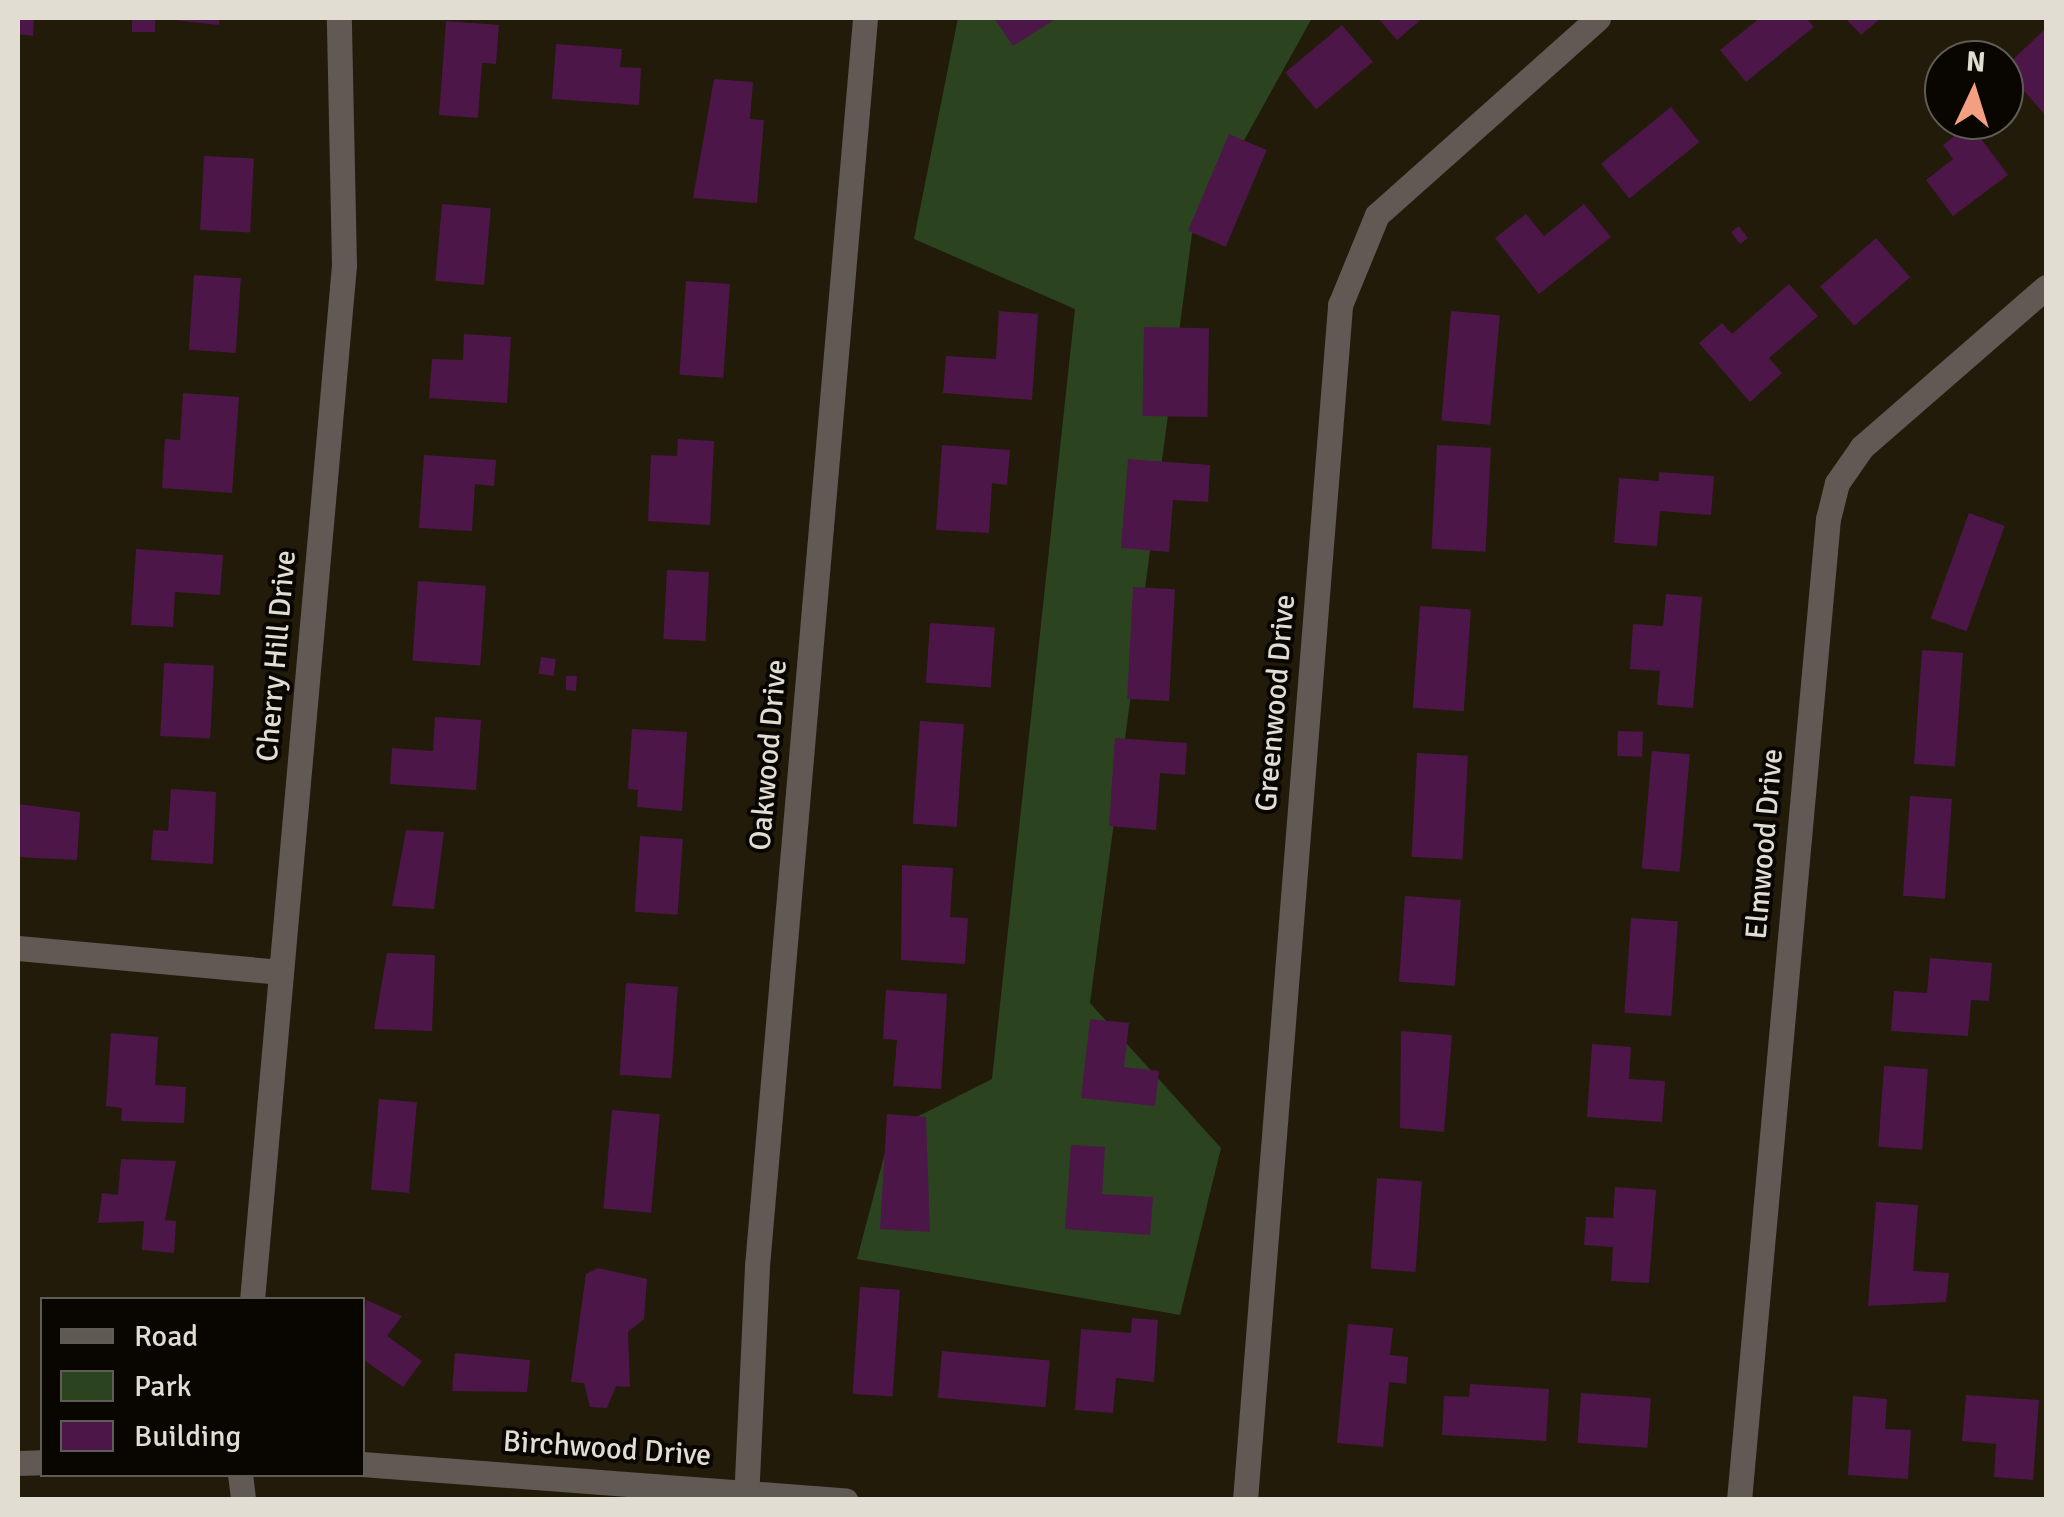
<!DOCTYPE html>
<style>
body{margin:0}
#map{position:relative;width:2064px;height:1517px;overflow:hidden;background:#221b0a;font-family:Signika,sans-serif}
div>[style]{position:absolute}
.green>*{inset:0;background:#2b441f}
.building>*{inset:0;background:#4c1648;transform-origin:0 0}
.minor>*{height:25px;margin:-12.5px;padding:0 12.5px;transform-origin:12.5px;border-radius:12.5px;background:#615954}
span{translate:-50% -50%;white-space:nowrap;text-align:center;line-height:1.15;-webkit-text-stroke:8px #090602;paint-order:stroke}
.street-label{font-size:30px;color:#e1ddd2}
.frame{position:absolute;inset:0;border:20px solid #e1ddd2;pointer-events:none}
.legend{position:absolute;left:40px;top:1297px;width:325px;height:180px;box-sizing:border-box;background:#090602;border:2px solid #5f5c55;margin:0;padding:12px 18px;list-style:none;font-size:30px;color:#e1ddd2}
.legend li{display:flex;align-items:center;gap:20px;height:50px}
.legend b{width:50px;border:2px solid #5f5c55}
.north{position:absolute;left:1924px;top:40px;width:100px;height:100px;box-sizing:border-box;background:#090602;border:2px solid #5f5c55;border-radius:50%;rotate:4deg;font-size:28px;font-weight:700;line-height:40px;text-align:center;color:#e1ddd2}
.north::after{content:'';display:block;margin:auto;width:35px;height:45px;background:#f39f82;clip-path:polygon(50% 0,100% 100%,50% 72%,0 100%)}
</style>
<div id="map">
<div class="green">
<div style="clip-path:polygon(958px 18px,1312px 18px,1192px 234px,1090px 1003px,1221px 1148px,1180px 1315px,857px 1259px,891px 1130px,992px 1079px,1075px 309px,914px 239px)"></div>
</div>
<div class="building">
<div style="clip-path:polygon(18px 18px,34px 18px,33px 36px,18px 34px)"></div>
<div style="left:132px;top:18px;width:23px;height:14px"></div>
<div style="clip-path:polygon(156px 18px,219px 18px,219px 25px)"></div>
<div style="clip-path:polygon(994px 18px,1057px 18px,1013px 46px)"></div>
<div style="clip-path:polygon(1378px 18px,1423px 18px,1397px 40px)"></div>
<div style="clip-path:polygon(1760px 18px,1806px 18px,1814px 27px,1746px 82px,1720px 50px)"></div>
<div style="clip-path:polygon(1845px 18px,1881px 18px,1861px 35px)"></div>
<div style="clip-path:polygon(446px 21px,499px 25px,496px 64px,482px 63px,478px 118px,439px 115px)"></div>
<div style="left:1342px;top:25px;width:48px;height:74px;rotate:50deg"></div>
<div style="clip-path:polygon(2046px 28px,2046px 116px,2004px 68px)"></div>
<div style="clip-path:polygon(556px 44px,622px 49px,620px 67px,641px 68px,639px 105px,552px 99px)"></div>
<div style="clip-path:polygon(714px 79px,753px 82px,750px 119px,764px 120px,757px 203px,693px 198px)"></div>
<div style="left:1671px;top:107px;width:45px;height:90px;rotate:51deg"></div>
<div style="clip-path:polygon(1970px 124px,2008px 175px,1953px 216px,1926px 180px,1953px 159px,1943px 145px)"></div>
<div style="left:1229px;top:134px;width:41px;height:105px;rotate:23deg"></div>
<div style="left:204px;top:156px;width:50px;height:74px;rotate:3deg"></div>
<div style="left:442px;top:204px;width:49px;height:77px;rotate:5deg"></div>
<div style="clip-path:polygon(1584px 204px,1611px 237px,1539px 294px,1495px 238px,1526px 214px,1544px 236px)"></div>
<div style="left:1739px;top:226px;width:15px;height:10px;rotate:53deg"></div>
<div style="left:1876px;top:238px;width:52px;height:74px;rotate:49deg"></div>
<div style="left:194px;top:275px;width:47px;height:75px;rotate:4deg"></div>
<div style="left:686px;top:281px;width:44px;height:94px;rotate:4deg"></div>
<div style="clip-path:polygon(1789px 284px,1818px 316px,1769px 358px,1782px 373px,1750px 402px,1699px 343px,1722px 323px,1732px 334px)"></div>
<div style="clip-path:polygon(999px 311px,1038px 314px,1032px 400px,943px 393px,946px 356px,996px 359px)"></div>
<div style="left:1451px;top:311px;width:49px;height:110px;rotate:5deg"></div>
<div style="left:1144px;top:327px;width:65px;height:89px;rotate:1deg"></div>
<div style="clip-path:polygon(464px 334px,511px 337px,507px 403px,429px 398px,432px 359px,463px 360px)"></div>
<div style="clip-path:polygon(183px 393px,239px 397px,232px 493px,162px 488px,165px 439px,180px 440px)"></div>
<div style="clip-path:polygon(678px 439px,714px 441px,710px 525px,648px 521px,651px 455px,677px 456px)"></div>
<div style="clip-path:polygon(942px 445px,1010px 450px,1007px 485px,992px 483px,989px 533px,936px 530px)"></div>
<div style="left:1437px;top:445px;width:54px;height:104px;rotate:3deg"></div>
<div style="clip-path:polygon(424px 455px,496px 460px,494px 486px,475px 484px,472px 531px,419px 528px)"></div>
<div style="clip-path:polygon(1128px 459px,1210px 465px,1208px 502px,1173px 500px,1169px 552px,1121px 548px)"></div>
<div style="clip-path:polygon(1659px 472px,1714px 476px,1711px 515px,1660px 511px,1657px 546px,1614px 543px,1619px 478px,1659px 481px)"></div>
<div style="left:1969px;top:513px;width:38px;height:112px;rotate:20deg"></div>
<div style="clip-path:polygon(136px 549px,223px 555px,220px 595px,175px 592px,173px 627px,131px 625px)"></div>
<div style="left:667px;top:570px;width:42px;height:69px;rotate:3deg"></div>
<div style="left:418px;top:581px;width:68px;height:80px;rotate:4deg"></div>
<div style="left:1133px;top:587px;width:42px;height:112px;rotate:3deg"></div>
<div style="clip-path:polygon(1666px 594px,1702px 597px,1693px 708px,1657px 705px,1660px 671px,1630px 669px,1633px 624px,1663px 626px)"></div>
<div style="left:1420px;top:606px;width:51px;height:102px;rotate:4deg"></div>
<div style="left:930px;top:623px;width:65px;height:60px;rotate:4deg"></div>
<div style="left:1922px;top:650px;width:41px;height:114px;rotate:4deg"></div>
<div style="left:541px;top:657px;width:15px;height:17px;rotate:8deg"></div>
<div style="left:164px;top:663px;width:50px;height:73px;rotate:3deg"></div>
<div style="clip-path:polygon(566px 676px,577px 676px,576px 691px,566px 690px)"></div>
<div style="clip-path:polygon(435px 717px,481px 720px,476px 790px,390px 784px,392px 748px,433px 751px)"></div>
<div style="left:920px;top:721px;width:44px;height:103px;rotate:4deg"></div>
<div style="clip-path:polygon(632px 729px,687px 732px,682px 811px,637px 807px,638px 790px,628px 789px)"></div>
<div style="left:1618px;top:731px;width:25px;height:25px;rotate:2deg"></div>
<div style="clip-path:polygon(1115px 738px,1187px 743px,1185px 775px,1160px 773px,1156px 830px,1109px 826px)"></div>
<div style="left:1652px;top:751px;width:38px;height:118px;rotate:5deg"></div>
<div style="left:1417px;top:753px;width:51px;height:104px;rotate:3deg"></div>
<div style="clip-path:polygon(171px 789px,216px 792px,213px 864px,151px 860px,153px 830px,168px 831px)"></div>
<div style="left:1910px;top:796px;width:42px;height:100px;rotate:4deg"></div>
<div style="clip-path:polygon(18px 804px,80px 812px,77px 860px,18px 857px)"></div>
<div style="clip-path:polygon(406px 830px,444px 832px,434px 909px,392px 906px)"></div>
<div style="left:640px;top:836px;width:43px;height:76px;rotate:4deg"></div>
<div style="clip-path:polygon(902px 865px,953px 868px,950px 917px,968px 918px,965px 964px,901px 960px)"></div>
<div style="left:1405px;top:896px;width:56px;height:86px;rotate:4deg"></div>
<div style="left:1631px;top:918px;width:47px;height:95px;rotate:4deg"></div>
<div style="clip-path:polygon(387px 953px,435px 955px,432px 1031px,374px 1029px)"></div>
<div style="clip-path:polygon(1930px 958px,1992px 963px,1989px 1001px,1971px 1000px,1968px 1036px,1891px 1031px,1894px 991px,1927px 993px)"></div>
<div style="left:626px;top:983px;width:52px;height:92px;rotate:4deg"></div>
<div style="clip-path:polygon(886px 990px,947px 994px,941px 1089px,893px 1086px,897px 1040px,883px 1039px)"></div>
<div style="clip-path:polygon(1090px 1019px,1129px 1023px,1124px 1067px,1159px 1071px,1155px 1106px,1081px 1098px)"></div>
<div style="clip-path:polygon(1401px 1031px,1452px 1035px,1444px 1132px,1400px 1128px)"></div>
<div style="clip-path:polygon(111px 1033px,158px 1037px,155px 1085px,186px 1087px,184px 1123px,121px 1121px,122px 1108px,106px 1106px)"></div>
<div style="clip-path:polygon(1592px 1044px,1631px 1047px,1629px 1079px,1665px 1081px,1662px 1122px,1587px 1117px)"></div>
<div style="left:1884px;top:1066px;width:44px;height:81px;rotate:4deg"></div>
<div style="left:379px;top:1099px;width:38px;height:91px;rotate:5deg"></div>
<div style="left:612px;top:1110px;width:48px;height:99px;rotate:5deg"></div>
<div style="clip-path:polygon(887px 1114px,926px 1117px,930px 1232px,880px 1229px)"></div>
<div style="clip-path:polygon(1071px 1145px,1105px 1147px,1102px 1194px,1153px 1197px,1150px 1235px,1065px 1229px)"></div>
<div style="clip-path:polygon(121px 1159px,176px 1161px,165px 1220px,176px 1221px,174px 1253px,142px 1250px,144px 1221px,98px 1223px,102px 1193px,118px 1195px)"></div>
<div style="left:1377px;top:1178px;width:45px;height:91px;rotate:4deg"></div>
<div style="clip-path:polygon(1615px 1187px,1656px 1190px,1649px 1283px,1611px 1281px,1613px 1247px,1584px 1245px,1586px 1217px,1613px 1218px)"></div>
<div style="clip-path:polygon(1876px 1202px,1918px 1205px,1913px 1271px,1949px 1273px,1946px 1302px,1868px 1306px)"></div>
<div style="clip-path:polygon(598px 1268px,647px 1279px,644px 1319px,628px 1332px,630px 1387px,616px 1386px,607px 1408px,590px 1407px,584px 1383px,571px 1382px,586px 1274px)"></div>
<div style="left:860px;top:1287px;width:40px;height:107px;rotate:4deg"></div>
<div style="clip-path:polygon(366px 1300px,402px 1316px,387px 1336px,422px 1361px,403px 1387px,362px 1359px)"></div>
<div style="clip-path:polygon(1132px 1318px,1158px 1320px,1154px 1382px,1116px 1378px,1113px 1413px,1075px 1410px,1081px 1329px,1131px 1333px)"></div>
<div style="clip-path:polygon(1348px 1324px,1393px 1328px,1390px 1355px,1408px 1357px,1406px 1384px,1389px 1382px,1383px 1447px,1337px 1443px)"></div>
<div style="left:942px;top:1351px;width:108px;height:47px;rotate:5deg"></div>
<div style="clip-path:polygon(455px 1353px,530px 1360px,527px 1392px,452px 1391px)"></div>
<div style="clip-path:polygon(1470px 1384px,1549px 1389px,1546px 1441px,1442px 1435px,1444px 1396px,1469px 1397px)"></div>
<div style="left:1581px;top:1393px;width:70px;height:50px;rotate:4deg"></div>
<div style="clip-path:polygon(1966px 1395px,2039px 1400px,2033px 1480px,1994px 1477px,1996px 1444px,1962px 1441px)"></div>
<div style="clip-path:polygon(1853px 1396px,1887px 1399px,1885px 1429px,1911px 1430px,1908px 1479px,1848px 1475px)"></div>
</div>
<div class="minor">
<div style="left:18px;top:948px;width:264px;rotate:5.2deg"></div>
<div style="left:252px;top:1300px;width:1039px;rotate:-84.92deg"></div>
<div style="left:344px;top:265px;width:247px;rotate:-91.2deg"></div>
<div style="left:18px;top:1463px;width:24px;rotate:-2deg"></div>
<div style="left:362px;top:1464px;width:485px;rotate:4.3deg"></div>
<div style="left:240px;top:1474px;width:26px;rotate:83deg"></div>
<div style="left:746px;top:1500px;width:234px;rotate:-87.3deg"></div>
<div style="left:757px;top:1266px;width:1253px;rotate:-85.05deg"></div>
<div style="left:1245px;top:1500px;width:1199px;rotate:-85.45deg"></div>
<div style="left:1340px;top:305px;width:97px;rotate:-67.7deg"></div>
<div style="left:1377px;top:215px;width:296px;rotate:-41.7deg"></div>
<div style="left:1739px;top:1500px;width:985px;rotate:-84.82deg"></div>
<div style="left:1828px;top:519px;width:37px;rotate:-76deg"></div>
<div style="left:1837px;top:483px;width:44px;rotate:-55.2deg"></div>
<div style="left:1862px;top:447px;width:244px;rotate:-41deg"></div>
</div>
<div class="street-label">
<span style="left:277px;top:656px;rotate:-85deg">Cherry Hill Drive</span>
<span style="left:1276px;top:703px;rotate:-85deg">Greenwood Drive</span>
<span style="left:769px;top:755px;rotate:-85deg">Oakwood Drive</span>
<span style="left:1765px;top:844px;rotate:-85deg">Elmwood Drive</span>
<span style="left:607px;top:1449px;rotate:4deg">Birchwood Drive</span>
</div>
<div class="frame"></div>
<ul class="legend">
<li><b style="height:12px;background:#615954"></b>Road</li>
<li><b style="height:28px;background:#2b441f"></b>Park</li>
<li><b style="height:28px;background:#4c1648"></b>Building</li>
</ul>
<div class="north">N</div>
</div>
